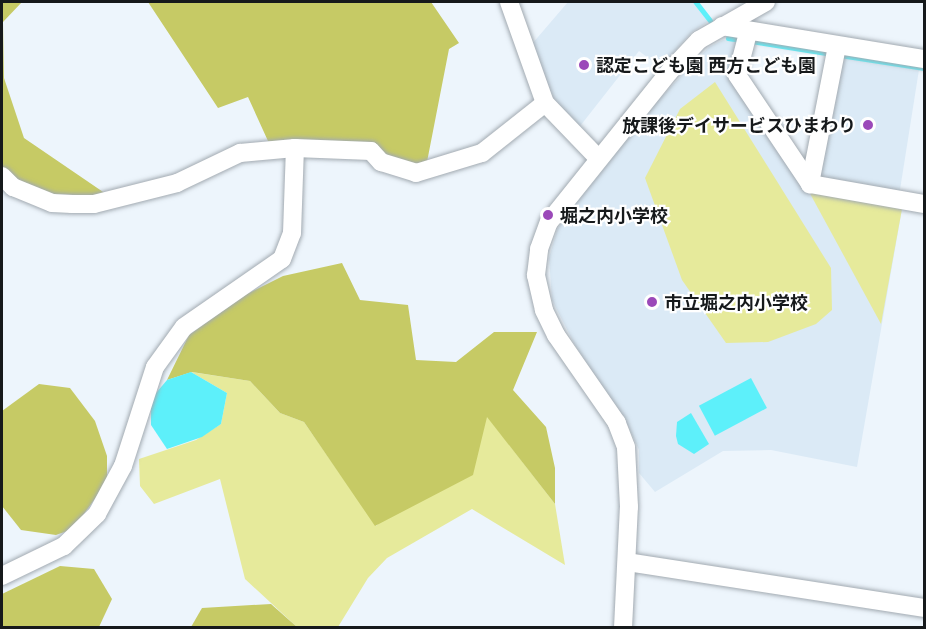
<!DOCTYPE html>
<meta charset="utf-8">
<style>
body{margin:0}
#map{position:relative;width:926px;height:629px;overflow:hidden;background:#edf5fc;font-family:Ubuntu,"Noto Sans JP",sans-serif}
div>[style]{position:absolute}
.built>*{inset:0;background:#dbeaf6;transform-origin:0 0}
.green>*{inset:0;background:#e6ea9b}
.forest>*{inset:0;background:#c6ca65}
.water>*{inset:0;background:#5df0fa;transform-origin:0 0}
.stream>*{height:4.5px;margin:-2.25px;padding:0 2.25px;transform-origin:2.25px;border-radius:2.25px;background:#5df0fa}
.roads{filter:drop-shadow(0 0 2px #a2aab1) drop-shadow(0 0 2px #a2aab1)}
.minor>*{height:18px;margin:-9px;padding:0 9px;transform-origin:9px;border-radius:9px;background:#fff}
.dots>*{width:16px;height:16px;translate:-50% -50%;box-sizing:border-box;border:3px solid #fff;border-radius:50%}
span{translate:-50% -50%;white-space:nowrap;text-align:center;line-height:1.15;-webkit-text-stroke:4.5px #fff;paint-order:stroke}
.poi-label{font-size:18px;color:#16191b;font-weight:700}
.left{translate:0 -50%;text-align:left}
.right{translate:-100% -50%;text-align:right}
.frame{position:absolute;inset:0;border:3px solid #16191b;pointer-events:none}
</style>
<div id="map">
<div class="built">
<div style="clip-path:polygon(568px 2px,694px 2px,709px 21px,692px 32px,660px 67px,639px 51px,577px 130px,556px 105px,532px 44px)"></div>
<div style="clip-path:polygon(723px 40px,741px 42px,735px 75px,807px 188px,902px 209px,857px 467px,771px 450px,723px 451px,655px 492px,639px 473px,639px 450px,629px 428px,575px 345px,552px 300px,549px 258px,557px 230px,575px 202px,643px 116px,709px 47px)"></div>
<div style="left:838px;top:57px;width:82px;height:125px;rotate:9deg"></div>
</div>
<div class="green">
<div style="clip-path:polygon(715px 82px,831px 268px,832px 310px,816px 324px,768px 342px,726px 343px,682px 280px,645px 178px,680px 109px)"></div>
<div style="clip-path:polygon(807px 188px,902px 209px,881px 324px)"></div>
<div style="clip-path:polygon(191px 372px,250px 381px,280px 413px,304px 422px,376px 526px,487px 416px,555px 504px,565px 565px,472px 509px,387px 558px,368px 578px,338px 627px,297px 627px,245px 579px,220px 479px,154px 504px,140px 486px,139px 459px,196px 440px,221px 424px,227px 393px)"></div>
</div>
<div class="forest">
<div style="clip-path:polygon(2px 2px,22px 2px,3px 22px,4px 78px,24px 138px,109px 196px,47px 194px,19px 181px,2px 166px)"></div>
<div style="clip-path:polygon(148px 2px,431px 2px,459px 43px,449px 49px,426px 167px,386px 159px,376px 146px,268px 141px,248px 97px,218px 108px)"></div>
<div style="clip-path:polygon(342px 263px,360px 300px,408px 305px,416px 360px,456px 362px,494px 332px,537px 332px,513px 390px,546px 427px,555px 468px,555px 504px,487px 417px,473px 475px,375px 526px,304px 422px,280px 413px,250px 381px,192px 372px,167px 380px,189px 335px,245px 295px,283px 276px)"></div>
<div style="clip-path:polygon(39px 384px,70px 388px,95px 421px,107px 456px,107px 482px,73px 529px,56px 535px,21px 530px,2px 506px,2px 411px)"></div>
<div style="clip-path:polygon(60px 566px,94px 569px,112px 599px,99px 627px,2px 627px,2px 594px)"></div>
<div style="clip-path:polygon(271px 604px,297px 627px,191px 627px,202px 608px)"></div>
</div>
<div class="water">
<div style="clip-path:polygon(191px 372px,227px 393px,221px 424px,202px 437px,167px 449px,151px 425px,151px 399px,167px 380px)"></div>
<div style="left:751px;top:378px;width:34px;height:59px;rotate:62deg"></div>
<div style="clip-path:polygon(691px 413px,709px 444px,694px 454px,678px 444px,676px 436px,677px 422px)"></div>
</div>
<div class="stream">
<div style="left:696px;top:2px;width:23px;rotate:52deg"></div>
<div style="left:728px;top:38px;width:15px;rotate:8deg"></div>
<div style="left:751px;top:41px;width:82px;rotate:9.1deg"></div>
<div style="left:840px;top:55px;width:85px;rotate:8.8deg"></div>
</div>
<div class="roads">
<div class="minor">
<div style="left:509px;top:2px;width:107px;rotate:70.4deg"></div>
<div style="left:545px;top:103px;width:76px;rotate:46.1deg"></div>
<div style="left:722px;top:26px;width:205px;rotate:9.3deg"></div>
<div style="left:748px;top:33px;width:43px;rotate:104.7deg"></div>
<div style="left:737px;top:75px;width:131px;rotate:56.2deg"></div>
<div style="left:837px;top:46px;width:141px;rotate:101.1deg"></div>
<div style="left:810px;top:184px;width:116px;rotate:10deg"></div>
<div style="left:2px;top:176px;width:16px;rotate:45deg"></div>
<div style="left:13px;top:187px;width:42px;rotate:22.3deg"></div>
<div style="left:52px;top:203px;width:20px;rotate:3deg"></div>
<div style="left:72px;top:204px;width:22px"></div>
<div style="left:94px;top:204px;width:86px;rotate:-14.2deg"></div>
<div style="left:177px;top:183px;width:70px;rotate:-25.5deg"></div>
<div style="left:240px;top:153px;width:55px;rotate:-5.2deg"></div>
<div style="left:295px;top:148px;width:76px;rotate:2.3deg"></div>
<div style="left:371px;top:151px;width:15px;rotate:48deg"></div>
<div style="left:381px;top:162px;width:37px;rotate:17deg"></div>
<div style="left:416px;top:173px;width:69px;rotate:-16.9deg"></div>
<div style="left:482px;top:153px;width:80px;rotate:-38.4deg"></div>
<div style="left:627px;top:562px;width:301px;rotate:8.8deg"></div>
<div style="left:2px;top:576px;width:69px;rotate:-25.8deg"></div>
<div style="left:64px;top:546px;width:46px;rotate:-44.1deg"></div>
<div style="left:97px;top:514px;width:55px;rotate:-61.6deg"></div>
<div style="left:123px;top:466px;width:104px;rotate:-72.1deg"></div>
<div style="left:155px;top:367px;width:49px;rotate:-54.1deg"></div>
<div style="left:184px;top:327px;width:119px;rotate:-34.8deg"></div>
<div style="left:282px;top:259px;width:28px;rotate:-69deg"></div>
<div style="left:292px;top:233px;width:85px;rotate:-88deg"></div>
<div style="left:623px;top:628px;width:121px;rotate:-87.2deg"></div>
<div style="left:629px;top:507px;width:60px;rotate:-92.9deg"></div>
<div style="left:626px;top:447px;width:26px;rotate:-111deg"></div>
<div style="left:617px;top:423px;width:107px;rotate:-124.7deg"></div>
<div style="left:556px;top:335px;width:28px;rotate:-116deg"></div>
<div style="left:544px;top:310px;width:36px;rotate:-103deg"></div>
<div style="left:536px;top:275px;width:26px;rotate:-83deg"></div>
<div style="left:539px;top:249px;width:29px;rotate:-70deg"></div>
<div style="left:549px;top:222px;width:192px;rotate:-51.3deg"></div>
<div style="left:669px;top:72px;width:44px;rotate:-46.8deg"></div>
<div style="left:699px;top:40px;width:77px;rotate:-29.6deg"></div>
</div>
</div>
<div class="dots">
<div style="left:584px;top:65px;background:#9b49b9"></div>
<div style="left:868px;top:125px;background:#9b49b9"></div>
<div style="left:548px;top:215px;background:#9b49b9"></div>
<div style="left:652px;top:302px;background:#9b49b9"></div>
</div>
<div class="poi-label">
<span class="left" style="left:596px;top:65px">認定こども園 西方こども園</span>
<span class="right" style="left:856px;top:125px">放課後デイサービスひまわり</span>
<span class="left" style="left:560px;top:215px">堀之内小学校</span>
<span class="left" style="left:664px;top:302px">市立堀之内小学校</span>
</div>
<div class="frame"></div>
</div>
